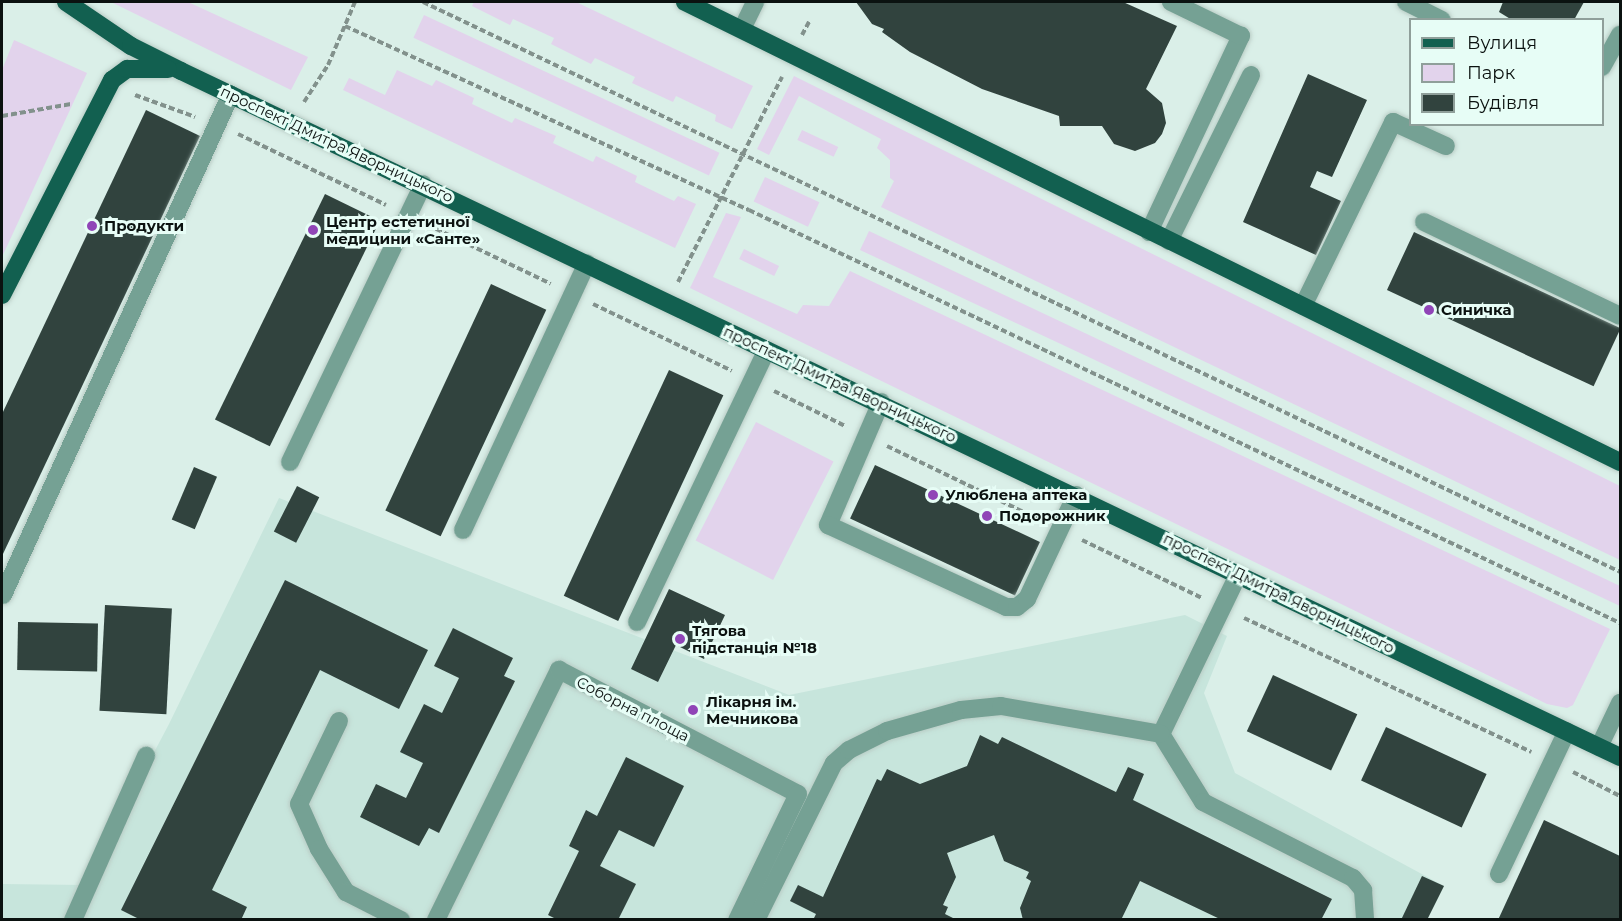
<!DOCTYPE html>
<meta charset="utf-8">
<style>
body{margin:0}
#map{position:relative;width:1622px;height:921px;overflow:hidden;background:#daefe8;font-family:Montserrat,sans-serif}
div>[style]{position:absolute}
.built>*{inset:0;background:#c7e5dc}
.green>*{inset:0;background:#e2d3ec;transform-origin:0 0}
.building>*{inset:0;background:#31433e;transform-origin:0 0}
.path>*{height:4px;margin-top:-2px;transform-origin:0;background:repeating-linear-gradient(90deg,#82918c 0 6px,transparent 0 9px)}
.roads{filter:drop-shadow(0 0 2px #b9ccc5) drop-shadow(0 0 2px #b9ccc5)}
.minor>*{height:18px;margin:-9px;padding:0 9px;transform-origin:9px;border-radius:9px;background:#75a194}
.major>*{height:18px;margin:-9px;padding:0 9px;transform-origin:9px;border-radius:9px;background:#126050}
.dots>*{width:16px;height:16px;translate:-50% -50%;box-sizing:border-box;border:3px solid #e7fdf6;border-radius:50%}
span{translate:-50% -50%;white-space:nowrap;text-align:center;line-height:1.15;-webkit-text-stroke:6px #e7fdf6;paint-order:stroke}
.street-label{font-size:15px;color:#0b1210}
.poi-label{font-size:15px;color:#0b1210;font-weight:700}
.left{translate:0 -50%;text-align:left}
.frame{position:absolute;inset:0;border:3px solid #0b1210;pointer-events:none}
.legend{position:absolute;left:1409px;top:18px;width:195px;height:108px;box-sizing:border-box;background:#e7fdf6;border:2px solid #8f9f9a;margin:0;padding:8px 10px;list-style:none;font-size:18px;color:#0b1210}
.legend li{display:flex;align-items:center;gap:12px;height:30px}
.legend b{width:30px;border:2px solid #8f9f9a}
</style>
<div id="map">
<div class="built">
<div style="clip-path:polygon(279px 498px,789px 695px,1185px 615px,1227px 636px,1204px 693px,1235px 773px,1444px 886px,1427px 920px,2px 920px,2px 884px,84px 885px,169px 724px)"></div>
</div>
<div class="green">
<div style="clip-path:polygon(111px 2px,188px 2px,308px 57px,291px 90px)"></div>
<div style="clip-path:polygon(474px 2px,576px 2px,753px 86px,732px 129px,715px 121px,716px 115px,676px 96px,673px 102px,632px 83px,635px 77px,595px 58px,591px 64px,551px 44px,554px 38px,513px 19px,510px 25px,472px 6px)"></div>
<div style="left:424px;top:15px;width:326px;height:25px;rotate:25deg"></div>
<div style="clip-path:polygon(14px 40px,87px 73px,2px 257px,2px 70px)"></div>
<div style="clip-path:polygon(397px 70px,432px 86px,436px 80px,474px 98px,472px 104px,512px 123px,515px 118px,556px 136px,553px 143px,593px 162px,596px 156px,637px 176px,635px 182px,674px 201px,678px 196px,696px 204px,675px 248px,343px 90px,349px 78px,385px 95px)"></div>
<div style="clip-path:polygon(794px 76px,1620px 486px,1620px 560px,881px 207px,894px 181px,890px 178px,890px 160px,877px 148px,881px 139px,799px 96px,769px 155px,757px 149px)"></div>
<div style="left:802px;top:130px;width:40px;height:11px;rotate:25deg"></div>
<div style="left:765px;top:177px;width:60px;height:27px;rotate:25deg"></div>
<div style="clip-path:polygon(726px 213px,741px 217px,713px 277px,797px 314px,803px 305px,829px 306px,850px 271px,1610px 629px,1573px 705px,1567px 708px,1547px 704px,690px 288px)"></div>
<div style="clip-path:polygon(869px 231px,1620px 586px,1620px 606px,860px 250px)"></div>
<div style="left:744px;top:249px;width:39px;height:11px;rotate:26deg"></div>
<div style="left:756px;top:422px;width:87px;height:133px;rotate:27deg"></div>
</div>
<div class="building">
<div style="clip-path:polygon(856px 2px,1123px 2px,1177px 26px,1146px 89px,1162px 103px,1166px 123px,1162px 134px,1155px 143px,1135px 151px,1114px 144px,1102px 126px,1060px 126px,1059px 116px,982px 89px,910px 52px,882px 32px,884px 29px,872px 24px)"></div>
<div style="clip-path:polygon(1503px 2px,1584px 2px,1574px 20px,1512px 20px,1499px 12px)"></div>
<div style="clip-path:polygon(1308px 74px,1367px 100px,1332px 177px,1317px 171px,1310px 187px,1341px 201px,1316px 255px,1243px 222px)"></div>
<div style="clip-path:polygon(146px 110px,200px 136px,2px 556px,2px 414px)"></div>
<div style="left:325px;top:194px;width:61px;height:251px;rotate:26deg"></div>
<div style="left:1414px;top:232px;width:228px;height:64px;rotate:25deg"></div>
<div style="left:491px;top:284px;width:61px;height:250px;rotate:25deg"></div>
<div style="left:669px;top:370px;width:60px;height:249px;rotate:25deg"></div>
<div style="left:875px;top:465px;width:182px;height:59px;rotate:25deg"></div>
<div style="left:194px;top:467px;width:25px;height:57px;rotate:23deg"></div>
<div style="left:297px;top:486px;width:25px;height:51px;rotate:27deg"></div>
<div style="clip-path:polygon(285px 580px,428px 650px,399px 709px,320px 670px,212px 890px,247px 907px,241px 920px,141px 920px,121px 910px)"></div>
<div style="clip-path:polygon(669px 589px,725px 615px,704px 659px,676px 645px,658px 682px,631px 669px)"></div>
<div style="left:105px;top:605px;width:67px;height:106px;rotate:3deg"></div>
<div style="left:18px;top:622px;width:80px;height:48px;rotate:1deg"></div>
<div style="clip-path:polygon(453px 628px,513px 658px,504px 676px,515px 681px,439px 833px,429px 828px,419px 846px,360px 817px,376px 784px,406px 798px,423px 763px,400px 752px,424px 704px,442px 713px,459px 678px,434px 666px)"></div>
<div style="left:1273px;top:675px;width:93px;height:62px;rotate:25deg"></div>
<div style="left:1386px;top:727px;width:111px;height:59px;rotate:25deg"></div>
<div style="clip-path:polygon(980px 735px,998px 744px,1002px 737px,1116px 792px,1128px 767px,1144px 774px,1133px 800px,1332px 899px,1321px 920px,1222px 920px,1140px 881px,1121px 920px,1023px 920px,1020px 908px,1031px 881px,1026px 878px,1029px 872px,1004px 861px,994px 835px,947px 853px,956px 877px,943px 905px,948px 907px,945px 914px,957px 920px,813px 920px,816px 914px,790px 901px,798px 885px,823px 897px,877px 779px,881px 781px,887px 769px,920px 784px,967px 766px)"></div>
<div style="clip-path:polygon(626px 757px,684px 786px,654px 847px,619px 830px,600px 866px,636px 884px,618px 920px,558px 920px,548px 915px,579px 851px,569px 846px,586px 810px,597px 816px)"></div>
<div style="clip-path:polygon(1544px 820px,1620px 856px,1620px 920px,1498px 920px)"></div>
<div style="clip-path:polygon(1422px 876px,1444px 886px,1427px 920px,1401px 920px)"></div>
</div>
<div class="path">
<div style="left:423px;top:2px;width:1326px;rotate:25.46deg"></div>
<div style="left:345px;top:26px;width:444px;rotate:24.5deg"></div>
<div style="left:749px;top:210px;width:964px;rotate:25.37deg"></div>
<div style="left:802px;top:35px;width:15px;rotate:-62deg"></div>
<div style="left:135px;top:95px;width:64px;rotate:20.1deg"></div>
<div style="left:304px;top:102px;width:44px;rotate:-57deg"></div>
<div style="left:328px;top:65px;width:69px;rotate:-66.8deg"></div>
<div style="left:2px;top:116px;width:70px;rotate:-9.9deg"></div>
<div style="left:238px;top:134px;width:164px;rotate:25.6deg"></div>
<div style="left:428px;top:225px;width:136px;rotate:25.6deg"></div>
<div style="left:678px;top:282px;width:230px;rotate:-63.1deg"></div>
<div style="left:593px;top:304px;width:154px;rotate:25.7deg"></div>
<div style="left:774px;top:391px;width:79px;rotate:26.2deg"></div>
<div style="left:887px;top:446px;width:170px;rotate:25.8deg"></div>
<div style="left:1082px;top:540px;width:133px;rotate:25.8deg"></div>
<div style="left:1244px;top:618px;width:317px;rotate:25deg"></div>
<div style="left:1573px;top:772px;width:53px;rotate:27.1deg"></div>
</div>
<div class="roads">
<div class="minor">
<div style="left:1406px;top:2px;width:40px;rotate:26.6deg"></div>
<div style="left:742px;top:29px;width:30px;rotate:-64deg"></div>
<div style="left:1602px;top:67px;width:37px;rotate:-61deg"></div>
<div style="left:1424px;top:222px;width:217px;rotate:25.6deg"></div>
<div style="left:1149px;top:232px;width:217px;rotate:-64.9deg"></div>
<div style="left:1241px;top:36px;width:78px;rotate:-154.1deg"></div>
<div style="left:1169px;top:241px;width:185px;rotate:-63.7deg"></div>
<div style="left:1303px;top:306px;width:205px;rotate:-63.9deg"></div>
<div style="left:1393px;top:122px;width:58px;rotate:24.4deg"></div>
<div style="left:881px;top:402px;width:134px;rotate:113.3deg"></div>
<div style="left:828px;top:525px;width:196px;rotate:24.7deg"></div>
<div style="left:1006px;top:607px;width:11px"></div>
<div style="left:1017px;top:607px;width:13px;rotate:-39deg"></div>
<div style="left:1027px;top:599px;width:115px;rotate:-64.8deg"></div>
<div style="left:290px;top:462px;width:308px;rotate:-64.4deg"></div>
<div style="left:463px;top:530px;width:294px;rotate:-65.1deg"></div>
<div style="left:1238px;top:575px;width:177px;rotate:115.8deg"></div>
<div style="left:1161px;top:734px;width:80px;rotate:58.3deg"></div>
<div style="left:1203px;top:802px;width:168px;rotate:26.9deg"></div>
<div style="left:1353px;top:878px;width:16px;rotate:50deg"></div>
<div style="left:1363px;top:890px;width:30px;rotate:86deg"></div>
<div style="left:3px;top:595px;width:550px;rotate:-65.53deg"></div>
<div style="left:637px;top:622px;width:301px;rotate:-64.5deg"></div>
<div style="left:339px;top:721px;width:92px;rotate:115.7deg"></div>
<div style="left:299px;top:804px;width:49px;rotate:66deg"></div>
<div style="left:319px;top:849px;width:51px;rotate:57.9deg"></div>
<div style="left:346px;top:892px;width:62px;rotate:27deg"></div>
<div style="left:1599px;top:747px;width:49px;rotate:-64.5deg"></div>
<div style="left:1499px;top:874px;width:158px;rotate:-64.6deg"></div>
<div style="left:73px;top:920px;width:180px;rotate:-66deg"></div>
<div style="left:436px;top:920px;width:279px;rotate:-63.8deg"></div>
<div style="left:559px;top:670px;width:269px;rotate:27.4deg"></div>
<div style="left:798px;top:794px;width:140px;rotate:115.8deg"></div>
<div style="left:756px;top:920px;width:175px;rotate:-63.6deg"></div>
<div style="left:834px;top:763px;width:20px;rotate:-41deg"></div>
<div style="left:849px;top:750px;width:42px;rotate:-26.6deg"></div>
<div style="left:887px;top:731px;width:77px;rotate:-15.8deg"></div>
<div style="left:961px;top:710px;width:40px;rotate:-5.7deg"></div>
<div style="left:1001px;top:706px;width:162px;rotate:9.9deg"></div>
</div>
<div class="major">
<div style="left:66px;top:2px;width:78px;rotate:34.1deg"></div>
<div style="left:131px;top:46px;width:56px;rotate:26.6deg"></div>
<div style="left:181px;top:71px;width:1594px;rotate:25.49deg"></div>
<div style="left:685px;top:2px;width:1042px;rotate:26.2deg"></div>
<div style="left:2px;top:295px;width:242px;rotate:-62.9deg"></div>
<div style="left:112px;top:80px;width:19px;rotate:-36deg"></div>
<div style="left:127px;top:69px;width:41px"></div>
</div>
</div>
<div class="dots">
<div style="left:92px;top:226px;background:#9045b7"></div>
<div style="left:313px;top:230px;background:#9045b7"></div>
<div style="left:1429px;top:310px;background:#9045b7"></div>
<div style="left:933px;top:495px;background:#9045b7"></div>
<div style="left:987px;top:516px;background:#9045b7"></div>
<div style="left:680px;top:639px;background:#9045b7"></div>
<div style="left:693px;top:710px;background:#9045b7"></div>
</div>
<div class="street-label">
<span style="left:337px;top:144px;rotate:25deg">проспект Дмитра Яворницького</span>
<span style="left:840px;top:384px;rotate:25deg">проспект Дмитра Яворницького</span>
<span style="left:1279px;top:593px;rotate:26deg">проспект Дмитра Яворницького</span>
<span style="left:633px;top:709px;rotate:27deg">Соборна площа</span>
</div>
<div class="poi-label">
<span class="left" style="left:326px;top:230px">Центр естетичної<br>медицини «Санте»</span>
<span class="left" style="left:104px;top:226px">Продукти</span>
<span class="left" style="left:1441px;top:310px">Синичка</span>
<span class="left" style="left:945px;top:495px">Улюблена аптека</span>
<span class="left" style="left:999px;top:516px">Подорожник</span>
<span class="left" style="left:692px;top:639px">Тягова<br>пiдстанцiя №18</span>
<span class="left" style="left:706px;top:710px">Лікарня ім.<br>Мечникова</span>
</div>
<div class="frame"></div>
<ul class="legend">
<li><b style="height:8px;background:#126050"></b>Вулиця</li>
<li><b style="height:16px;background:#e2d3ec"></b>Парк</li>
<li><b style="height:16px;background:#31433e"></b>Будівля</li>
</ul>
</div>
